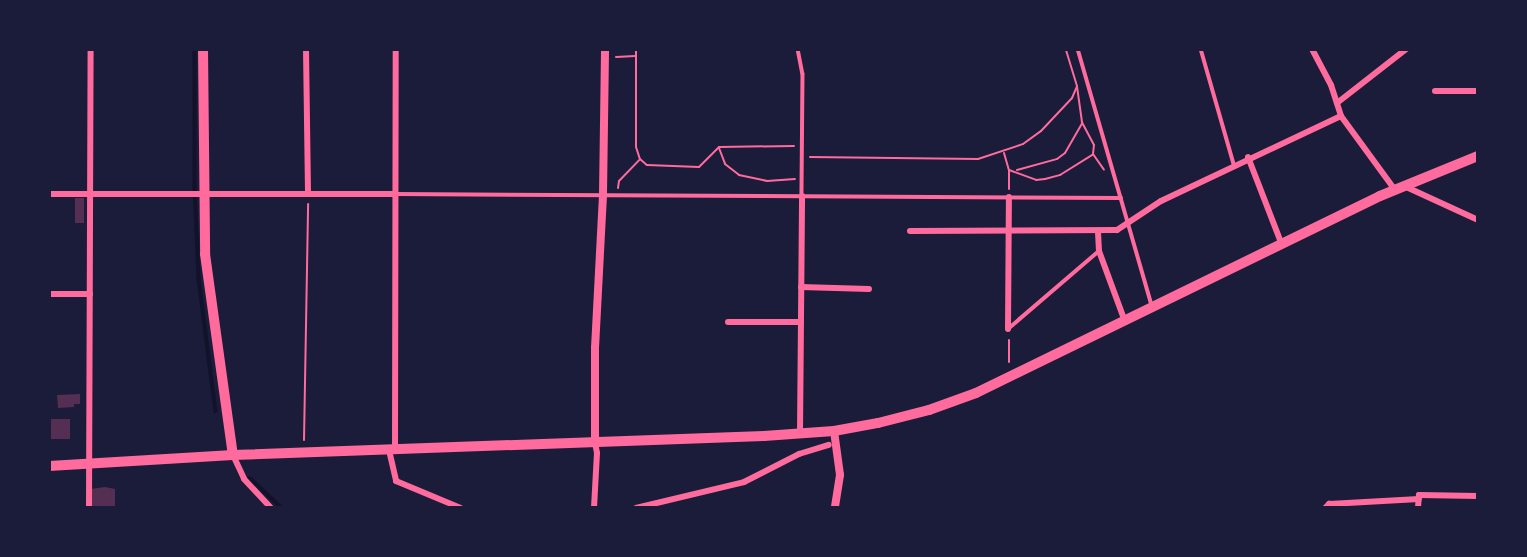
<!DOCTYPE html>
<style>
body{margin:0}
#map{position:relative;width:1527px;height:557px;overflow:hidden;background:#1b1b3a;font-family:Bitter,serif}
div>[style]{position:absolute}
.stream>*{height:3.5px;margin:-1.75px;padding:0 1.75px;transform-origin:1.75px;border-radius:1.75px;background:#12122b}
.building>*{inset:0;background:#542f53;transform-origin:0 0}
.path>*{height:2px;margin:-1px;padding:0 1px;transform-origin:1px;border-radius:1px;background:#ff6b9d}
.service>*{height:3.5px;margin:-1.75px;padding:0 1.75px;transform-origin:1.75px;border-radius:1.75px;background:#ff6b9d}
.minor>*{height:6px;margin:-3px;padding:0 3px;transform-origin:3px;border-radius:3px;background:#ff6b9d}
.tertiary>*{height:8px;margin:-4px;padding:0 4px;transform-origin:4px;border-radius:4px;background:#ff6b9d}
.secondary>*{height:10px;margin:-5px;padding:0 5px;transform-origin:5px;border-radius:5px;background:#ff6b9d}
.trunk>*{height:10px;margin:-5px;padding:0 5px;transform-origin:5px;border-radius:5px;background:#ff6b9d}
span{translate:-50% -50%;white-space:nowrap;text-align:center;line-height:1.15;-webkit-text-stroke:5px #1b1b3a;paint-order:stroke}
.frame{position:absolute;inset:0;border:51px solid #1b1b3a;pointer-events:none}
</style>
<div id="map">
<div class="stream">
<div style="left:195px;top:49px;width:138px;rotate:90deg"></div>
<div style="left:195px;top:187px;width:92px;rotate:87.5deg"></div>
<div style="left:199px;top:279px;width:133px;rotate:82.7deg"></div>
<div style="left:250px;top:478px;width:44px;rotate:43.2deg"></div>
</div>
<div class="building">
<div style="left:75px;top:198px;width:9px;height:25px"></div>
<div style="clip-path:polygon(80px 394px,80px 404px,74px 404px,74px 407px,58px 408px,57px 395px)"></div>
<div style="left:49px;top:419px;width:21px;height:20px"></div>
<div style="clip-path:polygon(105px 487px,115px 489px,115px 506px,91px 506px,91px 489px)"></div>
</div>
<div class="path">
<div style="left:636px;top:49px;width:98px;rotate:90deg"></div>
<div style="left:636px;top:147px;width:13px;rotate:72deg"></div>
<div style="left:640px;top:159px;width:9px;rotate:41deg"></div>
<div style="left:647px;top:165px;width:52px;rotate:2.2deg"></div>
<div style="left:699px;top:167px;width:28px;rotate:-45deg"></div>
<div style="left:719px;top:147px;width:75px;rotate:-0.8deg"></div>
<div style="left:616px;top:57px;width:19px;rotate:-3deg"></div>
<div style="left:719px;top:148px;width:17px;rotate:69deg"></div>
<div style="left:725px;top:164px;width:18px;rotate:38deg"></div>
<div style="left:739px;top:175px;width:29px;rotate:12deg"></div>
<div style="left:767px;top:181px;width:28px;rotate:-4deg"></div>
<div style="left:1004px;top:153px;width:18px;rotate:74deg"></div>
<div style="left:1009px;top:170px;width:19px;rotate:90deg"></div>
<div style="left:1093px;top:154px;width:19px;rotate:55deg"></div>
<div style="left:810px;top:157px;width:168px;rotate:0.7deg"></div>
<div style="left:978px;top:159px;width:47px;rotate:-18.4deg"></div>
<div style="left:1023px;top:144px;width:22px;rotate:-36deg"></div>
<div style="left:1041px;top:131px;width:45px;rotate:-46.8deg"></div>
<div style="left:1072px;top:98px;width:13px;rotate:-67deg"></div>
<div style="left:1077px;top:86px;width:39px;rotate:-107deg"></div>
<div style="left:1009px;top:170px;width:29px;rotate:20deg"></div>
<div style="left:1036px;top:180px;width:9px;rotate:-6deg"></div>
<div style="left:1045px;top:179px;width:16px;rotate:-15deg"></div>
<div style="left:1060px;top:175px;width:39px;rotate:-32deg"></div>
<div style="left:1093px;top:154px;width:9px;rotate:-84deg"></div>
<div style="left:1094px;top:145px;width:26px;rotate:-118deg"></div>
<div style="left:1082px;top:122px;width:35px;rotate:-98deg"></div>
<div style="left:1017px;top:170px;width:41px;rotate:-15.4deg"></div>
<div style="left:1057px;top:159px;width:10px;rotate:-37deg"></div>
<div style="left:1065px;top:153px;width:34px;rotate:-60deg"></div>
<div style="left:618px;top:188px;width:7px;rotate:-82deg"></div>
<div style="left:619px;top:181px;width:29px;rotate:-46deg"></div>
<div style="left:1009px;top:340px;width:22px;rotate:90deg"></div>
<div style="left:304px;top:440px;width:236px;rotate:-89deg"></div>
<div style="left:799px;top:508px;width:24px;rotate:-2deg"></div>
</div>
<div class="service">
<div style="left:798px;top:49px;width:25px;rotate:79deg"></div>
<div style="left:803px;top:74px;width:122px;rotate:90.5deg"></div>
<div style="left:1078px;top:49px;width:266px;rotate:73.9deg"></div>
<div style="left:1201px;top:49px;width:120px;rotate:74deg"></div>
<div style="left:395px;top:194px;width:726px;rotate:0.32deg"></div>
<div style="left:1008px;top:329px;width:120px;rotate:-40.6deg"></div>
</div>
<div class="minor">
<div style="left:306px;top:49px;width:145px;rotate:89.2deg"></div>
<div style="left:1312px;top:49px;width:41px;rotate:62.2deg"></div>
<div style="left:1331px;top:85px;width:33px;rotate:72deg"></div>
<div style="left:1341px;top:116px;width:92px;rotate:53.9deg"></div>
<div style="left:1435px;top:91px;width:43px"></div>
<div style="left:1337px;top:103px;width:88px;rotate:-38deg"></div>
<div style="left:1248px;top:157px;width:94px;rotate:68.9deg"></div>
<div style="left:1404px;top:186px;width:81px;rotate:24.7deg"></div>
<div style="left:49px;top:194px;width:346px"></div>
<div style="left:910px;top:231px;width:207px;rotate:-0.3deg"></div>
<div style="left:1117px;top:230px;width:53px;rotate:-33.4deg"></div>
<div style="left:1161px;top:201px;width:199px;rotate:-25.3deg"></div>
<div style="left:1098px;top:232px;width:19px;rotate:87deg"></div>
<div style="left:1099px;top:251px;width:72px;rotate:69.8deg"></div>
<div style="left:801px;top:287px;width:68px;rotate:1.7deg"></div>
<div style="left:49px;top:294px;width:41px"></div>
<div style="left:728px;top:322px;width:73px"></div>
<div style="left:1008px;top:329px;width:132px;rotate:-89.6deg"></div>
<div style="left:800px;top:433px;width:237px;rotate:-89.5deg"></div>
<div style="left:395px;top:449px;width:400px;rotate:-89.9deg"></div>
<div style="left:389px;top:450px;width:32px;rotate:77deg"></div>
<div style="left:396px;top:481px;width:70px;rotate:22.6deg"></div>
<div style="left:233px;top:455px;width:26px;rotate:65deg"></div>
<div style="left:244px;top:479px;width:40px;rotate:47deg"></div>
<div style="left:89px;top:508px;width:459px;rotate:-89.8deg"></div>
<div style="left:594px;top:508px;width:55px;rotate:-86.9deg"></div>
<div style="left:597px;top:453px;width:10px;rotate:-101deg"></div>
<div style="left:636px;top:508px;width:111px;rotate:-13.5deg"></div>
<div style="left:744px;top:482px;width:62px;rotate:-27deg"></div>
<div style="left:799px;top:454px;width:31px;rotate:-17deg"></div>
<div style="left:1325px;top:508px;width:6px;rotate:-45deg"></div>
<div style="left:1329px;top:504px;width:90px;rotate:-3.2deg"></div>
<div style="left:1418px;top:508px;width:13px;rotate:-86deg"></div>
<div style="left:1419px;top:495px;width:59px;rotate:1deg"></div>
</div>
<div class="tertiary">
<div style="left:834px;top:431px;width:44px;rotate:82.2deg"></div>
<div style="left:840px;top:475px;width:33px;rotate:99deg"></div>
<div style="left:595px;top:443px;width:95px;rotate:-90deg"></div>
<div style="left:595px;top:348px;width:153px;rotate:-87deg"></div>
<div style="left:603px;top:195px;width:146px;rotate:-89.2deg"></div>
</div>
<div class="secondary">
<div style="left:203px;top:49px;width:205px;rotate:89.4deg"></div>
<div style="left:205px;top:254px;width:203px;rotate:82.1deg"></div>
</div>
<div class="trunk">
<div style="left:49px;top:466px;width:184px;rotate:-3.4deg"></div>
<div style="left:233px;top:455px;width:531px;rotate:-2.05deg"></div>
<div style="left:764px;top:436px;width:70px;rotate:-4.1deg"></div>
<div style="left:834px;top:431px;width:45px;rotate:-10.3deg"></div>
<div style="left:878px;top:423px;width:53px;rotate:-14.3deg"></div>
<div style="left:929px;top:410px;width:50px;rotate:-19.9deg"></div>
<div style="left:976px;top:393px;width:449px;rotate:-26deg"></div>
<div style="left:1380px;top:196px;width:106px;rotate:-22.2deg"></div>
</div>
<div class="frame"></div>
</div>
